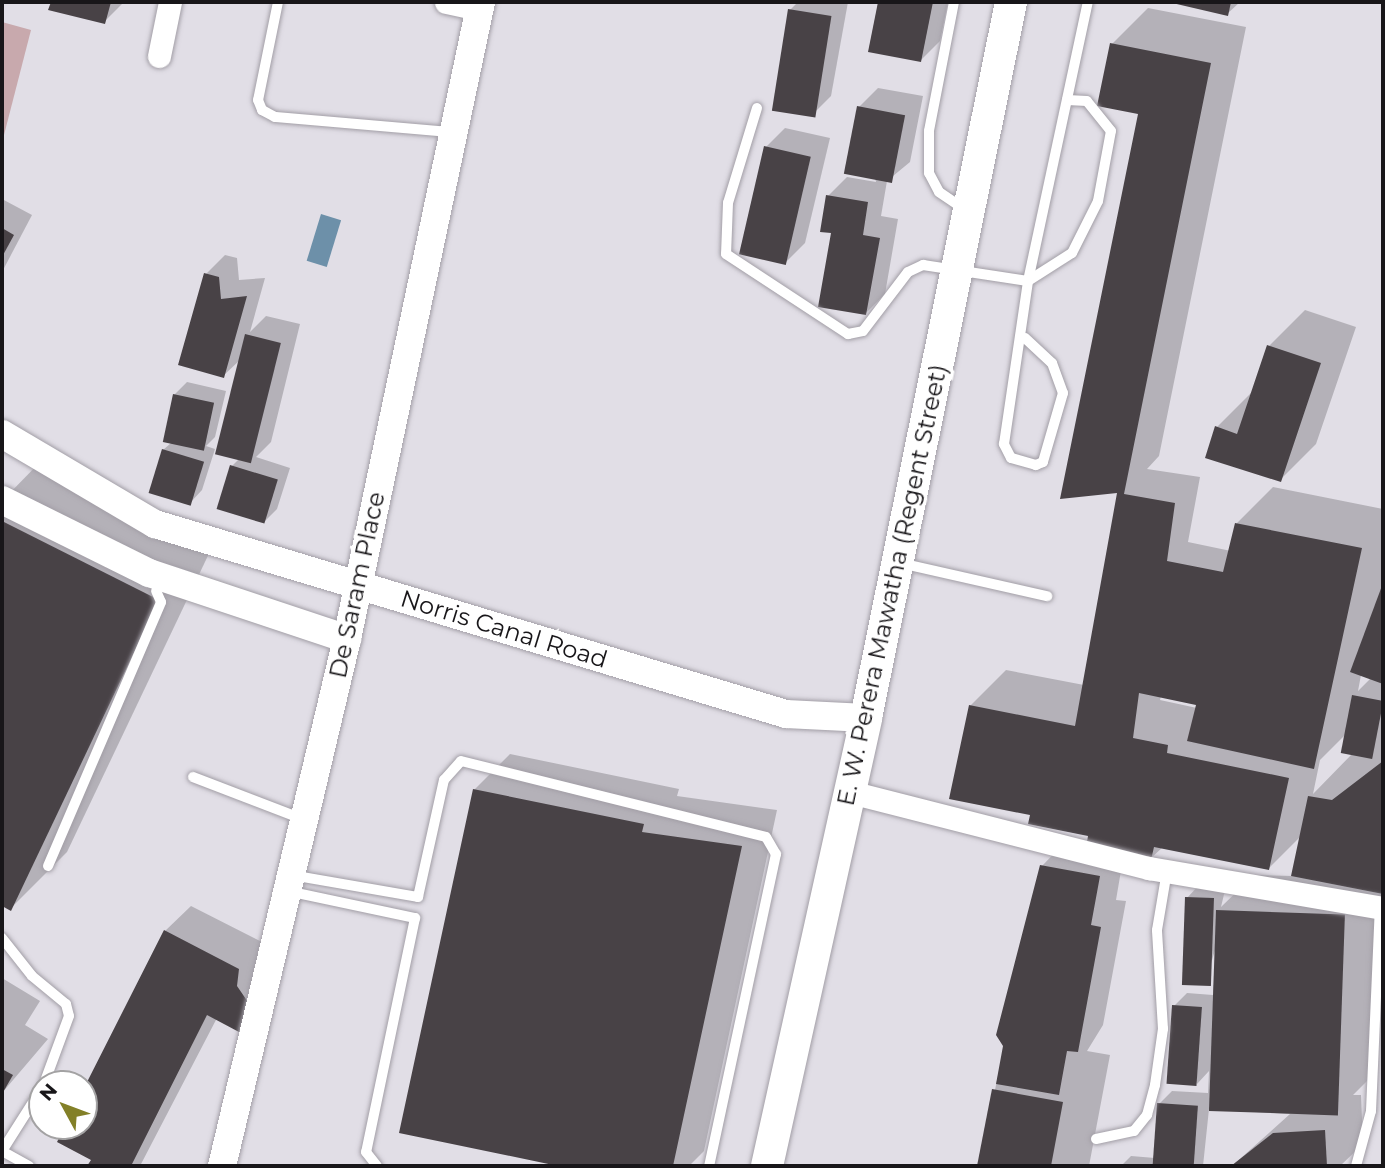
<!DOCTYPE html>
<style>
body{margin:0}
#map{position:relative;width:1385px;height:1168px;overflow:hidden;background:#e1dee6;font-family:Montserrat,sans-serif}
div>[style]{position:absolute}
.green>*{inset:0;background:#c8a9ad}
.water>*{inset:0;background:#6d90a9;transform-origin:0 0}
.shadow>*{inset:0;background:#0003}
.building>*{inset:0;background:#484246;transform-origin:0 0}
.roads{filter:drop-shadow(0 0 2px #a29ea6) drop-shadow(0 0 2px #a29ea6)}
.service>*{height:10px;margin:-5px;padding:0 5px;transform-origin:5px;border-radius:5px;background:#fff}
.minor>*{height:23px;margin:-11.5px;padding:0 11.5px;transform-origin:11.5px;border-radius:11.5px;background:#fff}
.tertiary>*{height:28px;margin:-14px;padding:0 14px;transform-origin:14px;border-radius:14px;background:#fff}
.secondary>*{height:32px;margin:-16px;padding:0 16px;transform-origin:16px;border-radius:16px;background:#fff}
span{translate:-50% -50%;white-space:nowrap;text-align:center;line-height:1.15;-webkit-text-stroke:7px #fff;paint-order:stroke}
.street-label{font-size:24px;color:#181619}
.frame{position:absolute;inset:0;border:4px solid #181619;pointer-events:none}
.north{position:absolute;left:28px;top:1070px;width:70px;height:70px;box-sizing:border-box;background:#fff;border:2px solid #a3a2a3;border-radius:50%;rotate:311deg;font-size:19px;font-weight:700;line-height:28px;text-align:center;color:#181619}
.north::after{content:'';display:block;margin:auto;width:24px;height:32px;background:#838028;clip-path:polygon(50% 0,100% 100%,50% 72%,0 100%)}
</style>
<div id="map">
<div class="green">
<div style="clip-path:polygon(2px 22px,31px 30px,4px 135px,2px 135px)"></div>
</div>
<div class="water">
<div style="left:321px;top:214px;width:21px;height:49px;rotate:17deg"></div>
</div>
<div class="shadow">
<div style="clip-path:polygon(52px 2px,124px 2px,104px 22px,51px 8px)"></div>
<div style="clip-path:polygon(798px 2px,848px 2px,831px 96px,812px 115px,790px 10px)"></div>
<div style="clip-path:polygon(880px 2px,948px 2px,940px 41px,920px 61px,870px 51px)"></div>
<div style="clip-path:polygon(1171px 2px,1240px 2px,1227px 14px)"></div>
<div style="clip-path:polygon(evenodd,1148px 8px,1246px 27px,1159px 456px,1147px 469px,1200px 477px,1188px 542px,1231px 551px,1237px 523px,1273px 487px,1383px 509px,1383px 892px,1368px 1080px,1353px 1095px,1361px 1095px,1363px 1144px,1340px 1166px,1232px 1166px,1290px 1114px,1209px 1109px,1203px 1166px,1121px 1166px,1131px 1156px,1155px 1158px,1159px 1104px,1172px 1091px,1208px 1093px,1209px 1071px,1197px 1084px,1174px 1006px,1187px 993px,1213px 995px,1216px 947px,1209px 970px,1196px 983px,1187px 898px,1199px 885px,1226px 886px,1221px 907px,1254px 875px,1293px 876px,1302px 835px,1269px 868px,1163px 847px,1151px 858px,1124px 853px,1116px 900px,1126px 901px,1103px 1025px,1087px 1051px,1110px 1055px,1089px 1166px,979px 1166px,1042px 866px,1067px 840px,1088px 844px,1090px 835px,1032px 814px,970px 706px,1006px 670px,1084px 685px,1119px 493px,1140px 112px,1112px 44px,1148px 8px,1361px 675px,1371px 678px,1358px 691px,1361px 675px,1148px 8px,1161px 696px,1197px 704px,1197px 708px,1160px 700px,1161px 696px,1148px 8px,1345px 735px,1352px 754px,1313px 794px,1320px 760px,1345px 735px)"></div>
<div style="clip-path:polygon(878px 88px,923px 96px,910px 162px,887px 181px,881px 216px,898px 219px,885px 294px,866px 313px,833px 232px,828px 196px,847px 177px,876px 182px,859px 107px)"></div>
<div style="clip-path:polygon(785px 128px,830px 138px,805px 243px,786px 262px,766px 147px)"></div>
<div style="clip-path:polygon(2px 199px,32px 215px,2px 272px)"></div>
<div style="clip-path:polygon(225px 255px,237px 258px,239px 280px,265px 278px,250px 332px,266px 316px,300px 324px,271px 442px,256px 457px,290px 468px,277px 509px,264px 522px,232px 466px,240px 458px,241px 359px,223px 376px,206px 274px)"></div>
<div style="clip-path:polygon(1305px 310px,1356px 327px,1316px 444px,1280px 480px,1217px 427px,1253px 391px,1269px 346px)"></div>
<div style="clip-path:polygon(187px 382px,226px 391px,215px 437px,206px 446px,215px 449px,202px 490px,190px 503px,163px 450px,171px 443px,174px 395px)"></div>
<div style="clip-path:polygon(45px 457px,214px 543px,67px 852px,10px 909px,2px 904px,2px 501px)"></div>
<div style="clip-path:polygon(510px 754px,679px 789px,677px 796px,777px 810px,704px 1151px,689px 1166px,567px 1166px,401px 1131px,474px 790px)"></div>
<div style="clip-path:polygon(191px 906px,264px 943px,264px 1005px,217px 1018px,140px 1166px,89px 1166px,94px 1159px,67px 1126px,84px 1126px,84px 1092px,165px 931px)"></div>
<div style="clip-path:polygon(2px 978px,40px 1001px,25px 1025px,48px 1039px,2px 1093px)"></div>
</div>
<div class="building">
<div style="clip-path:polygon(51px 2px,111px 2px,105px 24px,48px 10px)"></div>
<div style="clip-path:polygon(878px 2px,933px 2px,921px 62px,868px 52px)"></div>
<div style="clip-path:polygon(1168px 2px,1231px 2px,1228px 16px)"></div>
<div style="left:788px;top:9px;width:44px;height:103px;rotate:9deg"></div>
<div style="clip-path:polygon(1110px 43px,1211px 63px,1124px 494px,1175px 503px,1167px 561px,1223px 572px,1235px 523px,1362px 548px,1314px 769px,1187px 741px,1196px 705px,1139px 693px,1133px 738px,1168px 745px,1167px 753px,1289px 778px,1269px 870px,1154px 847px,1151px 860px,1086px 847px,1088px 836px,1028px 824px,1030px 815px,949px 799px,969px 705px,1075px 726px,1117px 493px,1060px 499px,1138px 114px,1097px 106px)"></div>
<div style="left:857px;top:106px;width:49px;height:69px;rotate:11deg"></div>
<div style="left:764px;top:146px;width:48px;height:111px;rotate:13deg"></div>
<div style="clip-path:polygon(826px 195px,868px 202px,863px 235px,880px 238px,866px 315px,818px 307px,831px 233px,820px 232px)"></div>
<div style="clip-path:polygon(2px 228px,14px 235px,2px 257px)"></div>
<div style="clip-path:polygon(204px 273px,219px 277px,221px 299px,247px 296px,224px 378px,178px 365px)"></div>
<div style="left:245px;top:334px;width:37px;height:124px;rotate:14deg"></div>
<div style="clip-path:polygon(1267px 345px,1321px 363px,1281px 482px,1205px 458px,1215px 426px,1237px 434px)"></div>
<div style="left:173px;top:394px;width:42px;height:49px;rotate:12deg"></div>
<div style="left:162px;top:449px;width:44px;height:46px;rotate:17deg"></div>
<div style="left:230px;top:465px;width:50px;height:46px;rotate:17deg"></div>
<div style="clip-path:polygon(2px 521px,159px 600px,11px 911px,2px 906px)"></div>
<div style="clip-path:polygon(1383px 583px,1383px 684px,1350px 672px)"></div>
<div style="left:1352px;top:695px;width:32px;height:59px;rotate:11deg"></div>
<div style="clip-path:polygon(1383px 761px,1383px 894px,1291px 876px,1308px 796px,1332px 800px)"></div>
<div style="clip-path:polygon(473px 789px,644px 824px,642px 832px,742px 846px,673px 1166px,558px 1166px,399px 1133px)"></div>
<div style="clip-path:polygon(1040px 865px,1100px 876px,1091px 925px,1101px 927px,1078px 1052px,1067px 1051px,1059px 1095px,996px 1084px,1003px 1046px,996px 1035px)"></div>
<div style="left:1185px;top:897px;width:29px;height:88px;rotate:2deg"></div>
<div style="left:1216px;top:910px;width:129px;height:201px;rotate:2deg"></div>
<div style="clip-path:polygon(164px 930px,239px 969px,237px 986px,250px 1005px,239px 1032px,207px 1015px,131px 1166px,87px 1166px,91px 1160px,57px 1142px,65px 1126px,84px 1126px,84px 1088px)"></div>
<div style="left:1172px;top:1005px;width:30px;height:79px;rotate:4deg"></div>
<div style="clip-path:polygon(2px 1069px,13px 1075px,2px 1094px)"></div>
<div style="clip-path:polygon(992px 1089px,1063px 1102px,1051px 1166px,977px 1166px)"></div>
<div style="left:1157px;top:1103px;width:41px;height:63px;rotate:4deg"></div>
<div style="clip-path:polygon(1325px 1130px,1327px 1166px,1231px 1166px,1273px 1133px)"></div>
</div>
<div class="roads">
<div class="service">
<div style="left:278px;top:2px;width:100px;rotate:101.5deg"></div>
<div style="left:258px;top:100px;width:11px;rotate:68deg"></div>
<div style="left:262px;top:110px;width:15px;rotate:28deg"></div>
<div style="left:275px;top:117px;width:176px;rotate:4.9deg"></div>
<div style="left:954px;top:2px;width:131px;rotate:101deg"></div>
<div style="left:929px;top:131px;width:42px;rotate:90deg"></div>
<div style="left:929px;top:173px;width:21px;rotate:62deg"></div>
<div style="left:939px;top:192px;width:30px;rotate:34deg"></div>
<div style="left:757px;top:108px;width:99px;rotate:107deg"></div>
<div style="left:728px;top:203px;width:51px;rotate:92.2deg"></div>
<div style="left:726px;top:254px;width:146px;rotate:33.3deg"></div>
<div style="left:848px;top:334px;width:15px;rotate:-11deg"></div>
<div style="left:863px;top:331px;width:74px;rotate:-52.7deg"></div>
<div style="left:908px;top:272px;width:17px;rotate:-25deg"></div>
<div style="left:923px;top:265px;width:106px;rotate:8.7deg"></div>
<div style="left:1028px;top:281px;width:52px;rotate:-32.5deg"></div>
<div style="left:1072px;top:253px;width:58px;rotate:-63.4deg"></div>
<div style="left:1098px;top:201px;width:71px;rotate:-79.5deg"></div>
<div style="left:1111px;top:131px;width:38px;rotate:-129deg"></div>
<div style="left:1087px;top:101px;width:20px;rotate:-177deg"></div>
<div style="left:1025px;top:338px;width:37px;rotate:43deg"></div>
<div style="left:1052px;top:363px;width:32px;rotate:70deg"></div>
<div style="left:1063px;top:393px;width:72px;rotate:106.2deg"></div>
<div style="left:1043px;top:462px;width:8px;rotate:157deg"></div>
<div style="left:1036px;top:465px;width:26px;rotate:-164deg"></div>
<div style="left:1011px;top:458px;width:16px;rotate:-117deg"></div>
<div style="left:1004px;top:444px;width:165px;rotate:-81.6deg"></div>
<div style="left:1028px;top:281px;width:285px;rotate:-77.9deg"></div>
<div style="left:900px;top:563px;width:151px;rotate:12.7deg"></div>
<div style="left:193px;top:777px;width:115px;rotate:21deg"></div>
<div style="left:48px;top:866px;width:287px;rotate:-66.8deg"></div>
<div style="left:161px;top:602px;width:12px;rotate:-114deg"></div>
<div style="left:291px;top:875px;width:129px;rotate:9.8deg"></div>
<div style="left:418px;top:897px;width:120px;rotate:-77.5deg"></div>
<div style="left:444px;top:780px;width:25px;rotate:-48deg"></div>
<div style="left:461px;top:761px;width:314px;rotate:14deg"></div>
<div style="left:766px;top:837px;width:20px;rotate:60deg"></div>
<div style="left:776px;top:854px;width:319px;rotate:102.1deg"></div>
<div style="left:287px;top:891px;width:131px;rotate:11.9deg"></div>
<div style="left:415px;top:918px;width:239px;rotate:101.8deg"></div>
<div style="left:366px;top:1152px;width:18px;rotate:52deg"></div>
<div style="left:2px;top:938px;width:48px;rotate:51.7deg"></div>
<div style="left:32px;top:976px;width:44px;rotate:39.5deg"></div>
<div style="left:66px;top:1004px;width:12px;rotate:76deg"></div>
<div style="left:69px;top:1016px;width:72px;rotate:110.2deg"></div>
<div style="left:1096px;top:1139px;width:39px;rotate:-12deg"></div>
<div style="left:1134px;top:1131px;width:21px;rotate:-51deg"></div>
<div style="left:1147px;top:1115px;width:31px;rotate:-75deg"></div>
<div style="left:1155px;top:1085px;width:57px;rotate:-81.9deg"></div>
<div style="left:1163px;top:1029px;width:99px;rotate:-93.5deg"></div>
<div style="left:1157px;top:930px;width:60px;rotate:-80.4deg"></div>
<div style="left:2px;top:1151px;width:75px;rotate:-57.6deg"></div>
<div style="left:2px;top:1151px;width:31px;rotate:29deg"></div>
<div style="left:1356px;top:1166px;width:57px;rotate:-74.7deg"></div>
<div style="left:1371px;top:1111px;width:203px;rotate:-87.5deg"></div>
</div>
<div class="minor">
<div style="left:446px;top:2px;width:34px;rotate:12deg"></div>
<div style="left:159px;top:56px;width:55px;rotate:-78.5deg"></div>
<div style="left:850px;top:792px;width:309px;rotate:14.3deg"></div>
<div style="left:1149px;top:868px;width:237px;rotate:9.7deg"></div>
</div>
<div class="tertiary">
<div style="left:2px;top:434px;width:178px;rotate:30.5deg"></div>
<div style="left:155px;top:524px;width:659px;rotate:16.76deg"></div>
<div style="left:786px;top:714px;width:80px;rotate:2.9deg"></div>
<div style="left:2px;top:500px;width:164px;rotate:26.4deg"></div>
<div style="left:149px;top:573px;width:209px;rotate:18.4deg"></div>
<div style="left:222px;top:1166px;width:542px;rotate:-76.66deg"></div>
<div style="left:347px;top:639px;width:651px;rotate:-78.12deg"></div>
</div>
<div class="secondary">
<div style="left:767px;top:1166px;width:459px;rotate:-77.5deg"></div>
<div style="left:866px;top:718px;width:731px;rotate:-78.55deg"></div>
</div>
</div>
<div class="street-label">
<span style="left:357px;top:585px;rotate:-78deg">De Saram Place</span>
<span style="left:892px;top:585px;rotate:-78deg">E. W. Perera Mawatha (Regent Street)</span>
<span style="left:504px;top:629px;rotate:17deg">Norris Canal Road</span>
</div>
<div class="frame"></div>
<div class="north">N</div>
</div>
